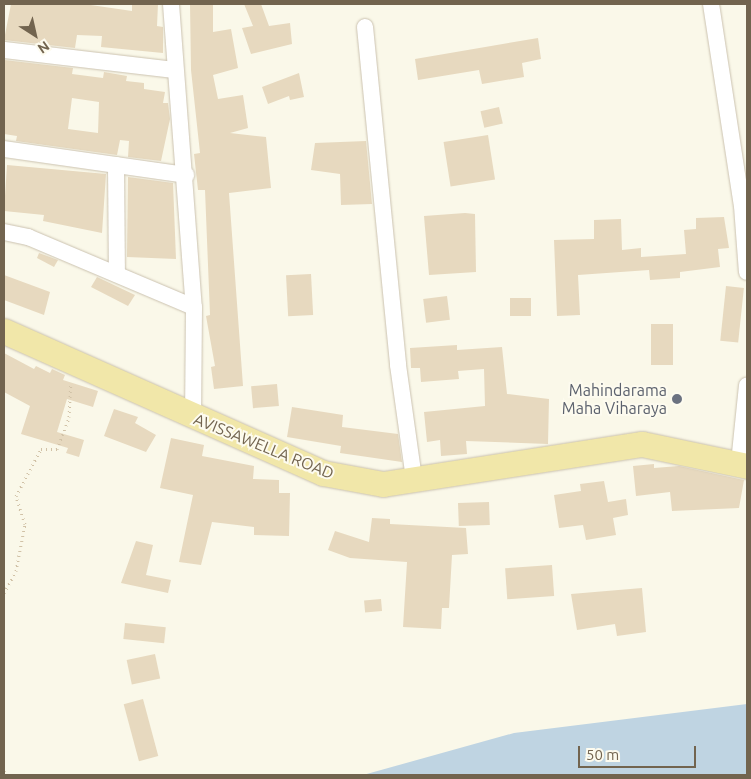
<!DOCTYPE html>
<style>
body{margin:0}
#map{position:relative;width:751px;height:779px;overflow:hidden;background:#faf8e9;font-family:Ubuntu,sans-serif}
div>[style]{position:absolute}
.water>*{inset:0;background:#bfd4e2}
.building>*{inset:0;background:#e7d9bf;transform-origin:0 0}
.path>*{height:3px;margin-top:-1.5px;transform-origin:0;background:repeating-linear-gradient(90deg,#d1c2a7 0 1px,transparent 0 5px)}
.roads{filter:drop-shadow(0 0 1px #cbc2b0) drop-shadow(0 0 1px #cbc2b0)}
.minor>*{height:16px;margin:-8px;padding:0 8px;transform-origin:8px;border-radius:8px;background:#fff}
.primary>*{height:25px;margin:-12.5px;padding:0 12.5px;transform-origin:12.5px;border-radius:12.5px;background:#f1e7a9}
.dots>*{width:14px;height:14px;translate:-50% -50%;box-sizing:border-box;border:2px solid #fdfbef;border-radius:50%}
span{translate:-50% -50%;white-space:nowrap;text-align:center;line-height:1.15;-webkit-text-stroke:4px #fdfbef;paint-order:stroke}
.worship-label{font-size:16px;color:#5b616d}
.right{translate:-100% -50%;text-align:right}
.street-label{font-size:16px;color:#72644f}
.frame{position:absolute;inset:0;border:5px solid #72644f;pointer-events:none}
.north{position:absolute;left:10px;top:10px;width:50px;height:50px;-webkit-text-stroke:4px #fdfbef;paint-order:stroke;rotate:145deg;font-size:14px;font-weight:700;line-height:20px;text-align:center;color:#72644f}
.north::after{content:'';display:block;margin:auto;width:18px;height:22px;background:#72644f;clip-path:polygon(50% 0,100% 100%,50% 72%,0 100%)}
.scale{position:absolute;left:578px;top:746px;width:118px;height:22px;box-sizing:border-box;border:2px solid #72644f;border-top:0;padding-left:6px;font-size:15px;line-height:18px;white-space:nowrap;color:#72644f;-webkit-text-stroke:4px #fdfbef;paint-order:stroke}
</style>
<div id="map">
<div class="water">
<div style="clip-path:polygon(747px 704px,747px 775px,363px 775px,514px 733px)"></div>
</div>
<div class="building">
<div style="clip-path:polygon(11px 4px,84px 4px,132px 11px,132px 4px,158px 4px,157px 26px,163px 27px,163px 53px,101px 47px,102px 36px,77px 35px,75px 48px,4px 40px)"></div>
<div style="clip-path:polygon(190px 4px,213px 4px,213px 32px,231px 29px,238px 68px,213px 75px,218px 99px,243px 95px,248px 128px,230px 133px,266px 137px,271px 188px,229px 193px,243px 386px,214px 389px,211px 367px,215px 366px,206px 316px,210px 315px,205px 190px,198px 190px,194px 154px,200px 153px,191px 70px)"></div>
<div style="clip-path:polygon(244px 4px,261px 4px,269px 26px,290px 23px,292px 44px,251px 54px,242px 28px,253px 26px)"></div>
<div style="clip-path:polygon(538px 38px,541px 59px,522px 63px,524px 77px,482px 84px,479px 70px,418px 80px,415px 59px)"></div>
<div style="clip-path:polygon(evenodd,4px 60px,73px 68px,72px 74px,103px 78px,104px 72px,127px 76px,126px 81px,144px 83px,144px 89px,165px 92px,163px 103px,168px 103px,170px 119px,161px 161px,128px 157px,129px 141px,120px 140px,117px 155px,16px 141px,17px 136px,4px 134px,4px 60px,72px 98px,99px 102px,98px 133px,68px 129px,72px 98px)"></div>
<div style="clip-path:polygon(299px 73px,304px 97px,290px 100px,289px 96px,268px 104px,262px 87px)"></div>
<div style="left:499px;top:107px;width:17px;height:19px;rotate:77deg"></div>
<div style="left:488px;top:135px;width:45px;height:45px;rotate:81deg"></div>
<div style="clip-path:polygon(366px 141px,372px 204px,341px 205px,340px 174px,311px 170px,315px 143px)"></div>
<div style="clip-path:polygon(7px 165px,106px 174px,102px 233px,43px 221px,44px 215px,4px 211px)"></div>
<div style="clip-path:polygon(128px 177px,173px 183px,176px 259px,127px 257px)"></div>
<div style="clip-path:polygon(465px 213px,475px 214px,476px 272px,429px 275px,424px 216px)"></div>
<div style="clip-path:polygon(724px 217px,729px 248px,718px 249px,720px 267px,680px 272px,680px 278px,650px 280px,649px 270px,578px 275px,580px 315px,557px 316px,554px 240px,594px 239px,594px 220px,621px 219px,622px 250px,641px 248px,641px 257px,686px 254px,684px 230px,696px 229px,696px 218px)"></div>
<div style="clip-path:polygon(39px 253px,58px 260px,54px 267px,37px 258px)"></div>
<div style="left:311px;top:274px;width:41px;height:25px;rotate:87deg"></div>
<div style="clip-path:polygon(4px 275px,50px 292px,44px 315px,4px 300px)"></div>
<div style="clip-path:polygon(97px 277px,135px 295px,128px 306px,91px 287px)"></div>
<div style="left:726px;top:286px;width:18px;height:55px;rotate:6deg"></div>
<div style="left:447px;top:296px;width:24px;height:24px;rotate:83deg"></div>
<div style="left:510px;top:298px;width:21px;height:18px"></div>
<div style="left:651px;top:324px;width:22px;height:41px"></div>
<div style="clip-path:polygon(457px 345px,457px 350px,502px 347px,507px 394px,549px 399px,548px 444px,466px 441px,467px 454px,441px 456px,440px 440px,427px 442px,424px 412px,485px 406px,484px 369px,458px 371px,459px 379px,421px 382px,420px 368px,411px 368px,410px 348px)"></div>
<div style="clip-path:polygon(4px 353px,34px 369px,36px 366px,50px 373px,52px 369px,65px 375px,63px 380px,98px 391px,93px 407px,67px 399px,57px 432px,84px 440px,79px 457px,66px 453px,68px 448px,21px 434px,30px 406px,4px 392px)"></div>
<div style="left:277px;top:384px;width:22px;height:26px;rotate:85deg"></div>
<div style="clip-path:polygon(292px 407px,343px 415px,342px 427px,398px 434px,402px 462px,340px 453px,341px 446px,287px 437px)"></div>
<div style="clip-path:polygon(114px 409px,138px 417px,135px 423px,156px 435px,146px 452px,104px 436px)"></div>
<div style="clip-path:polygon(171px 438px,204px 445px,202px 456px,254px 466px,253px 479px,279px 480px,279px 493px,290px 493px,289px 536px,254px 535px,254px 527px,212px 522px,201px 565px,179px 562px,193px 495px,160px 488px)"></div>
<div style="clip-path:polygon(654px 464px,654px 468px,679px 466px,744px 480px,739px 508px,672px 511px,670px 492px,636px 496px,633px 466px)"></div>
<div style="clip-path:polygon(604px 481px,608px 502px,626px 499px,628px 515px,613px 518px,616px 535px,586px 540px,583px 525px,559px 528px,554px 495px,581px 491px,580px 484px)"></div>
<div style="left:489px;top:502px;width:23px;height:31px;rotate:88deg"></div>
<div style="clip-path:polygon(372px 518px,390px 519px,390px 524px,466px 528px,468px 554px,452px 555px,449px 608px,442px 608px,441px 629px,403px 627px,407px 562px,350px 558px,328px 550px,335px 531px,369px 542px)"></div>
<div style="clip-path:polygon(136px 541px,153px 545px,146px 575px,171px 580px,168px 593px,121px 583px)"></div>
<div style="left:552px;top:565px;width:31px;height:47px;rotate:86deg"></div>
<div style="clip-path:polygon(642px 588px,646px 632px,617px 636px,615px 624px,577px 630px,571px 594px)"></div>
<div style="left:381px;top:599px;width:12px;height:17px;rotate:85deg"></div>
<div style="left:125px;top:623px;width:41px;height:16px;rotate:6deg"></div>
<div style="left:155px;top:654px;width:25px;height:29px;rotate:78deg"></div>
<div style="left:143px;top:699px;width:59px;height:20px;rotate:75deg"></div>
</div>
<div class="path">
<div style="left:4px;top:593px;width:25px;rotate:-61deg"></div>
<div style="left:16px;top:571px;width:48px;rotate:-79.2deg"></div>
<div style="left:25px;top:524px;width:29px;rotate:-108deg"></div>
<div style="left:16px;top:496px;width:53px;rotate:-62deg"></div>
<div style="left:41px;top:449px;width:16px"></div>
<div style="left:57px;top:449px;width:34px;rotate:-69deg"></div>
<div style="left:69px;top:417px;width:34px;rotate:-87deg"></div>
<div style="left:4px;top:771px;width:4px;rotate:63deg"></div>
</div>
<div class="roads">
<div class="minor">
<div style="left:171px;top:4px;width:304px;rotate:85.7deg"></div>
<div style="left:194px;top:307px;width:110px;rotate:90.5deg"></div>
<div style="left:711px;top:4px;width:204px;rotate:81.3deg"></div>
<div style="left:742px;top:206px;width:66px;rotate:85.7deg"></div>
<div style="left:365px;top:27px;width:340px;rotate:84.4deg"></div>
<div style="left:398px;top:365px;width:115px;rotate:82deg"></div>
<div style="left:4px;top:50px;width:172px;rotate:6.7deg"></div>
<div style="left:4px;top:149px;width:184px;rotate:8.1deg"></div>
<div style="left:116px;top:165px;width:109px;rotate:89.5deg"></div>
<div style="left:4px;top:232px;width:25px;rotate:12deg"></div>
<div style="left:28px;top:237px;width:180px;rotate:22.9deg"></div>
<div style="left:739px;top:463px;width:78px;rotate:-84.1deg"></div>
</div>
<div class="primary">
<div style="left:4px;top:331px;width:349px;rotate:24deg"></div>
<div style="left:323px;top:473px;width:61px;rotate:10.4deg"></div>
<div style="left:383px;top:484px;width:262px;rotate:-8.8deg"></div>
<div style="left:642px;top:444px;width:107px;rotate:11.8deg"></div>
</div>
</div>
<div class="dots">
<div style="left:677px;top:399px;background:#6b7280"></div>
</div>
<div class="worship-label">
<span class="right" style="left:667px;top:399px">Mahindarama<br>Maha Viharaya</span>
</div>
<div class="street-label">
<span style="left:264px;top:446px;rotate:22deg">AVISSAWELLA ROAD</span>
</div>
<div class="frame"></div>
<div class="north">N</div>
<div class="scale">50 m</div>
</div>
